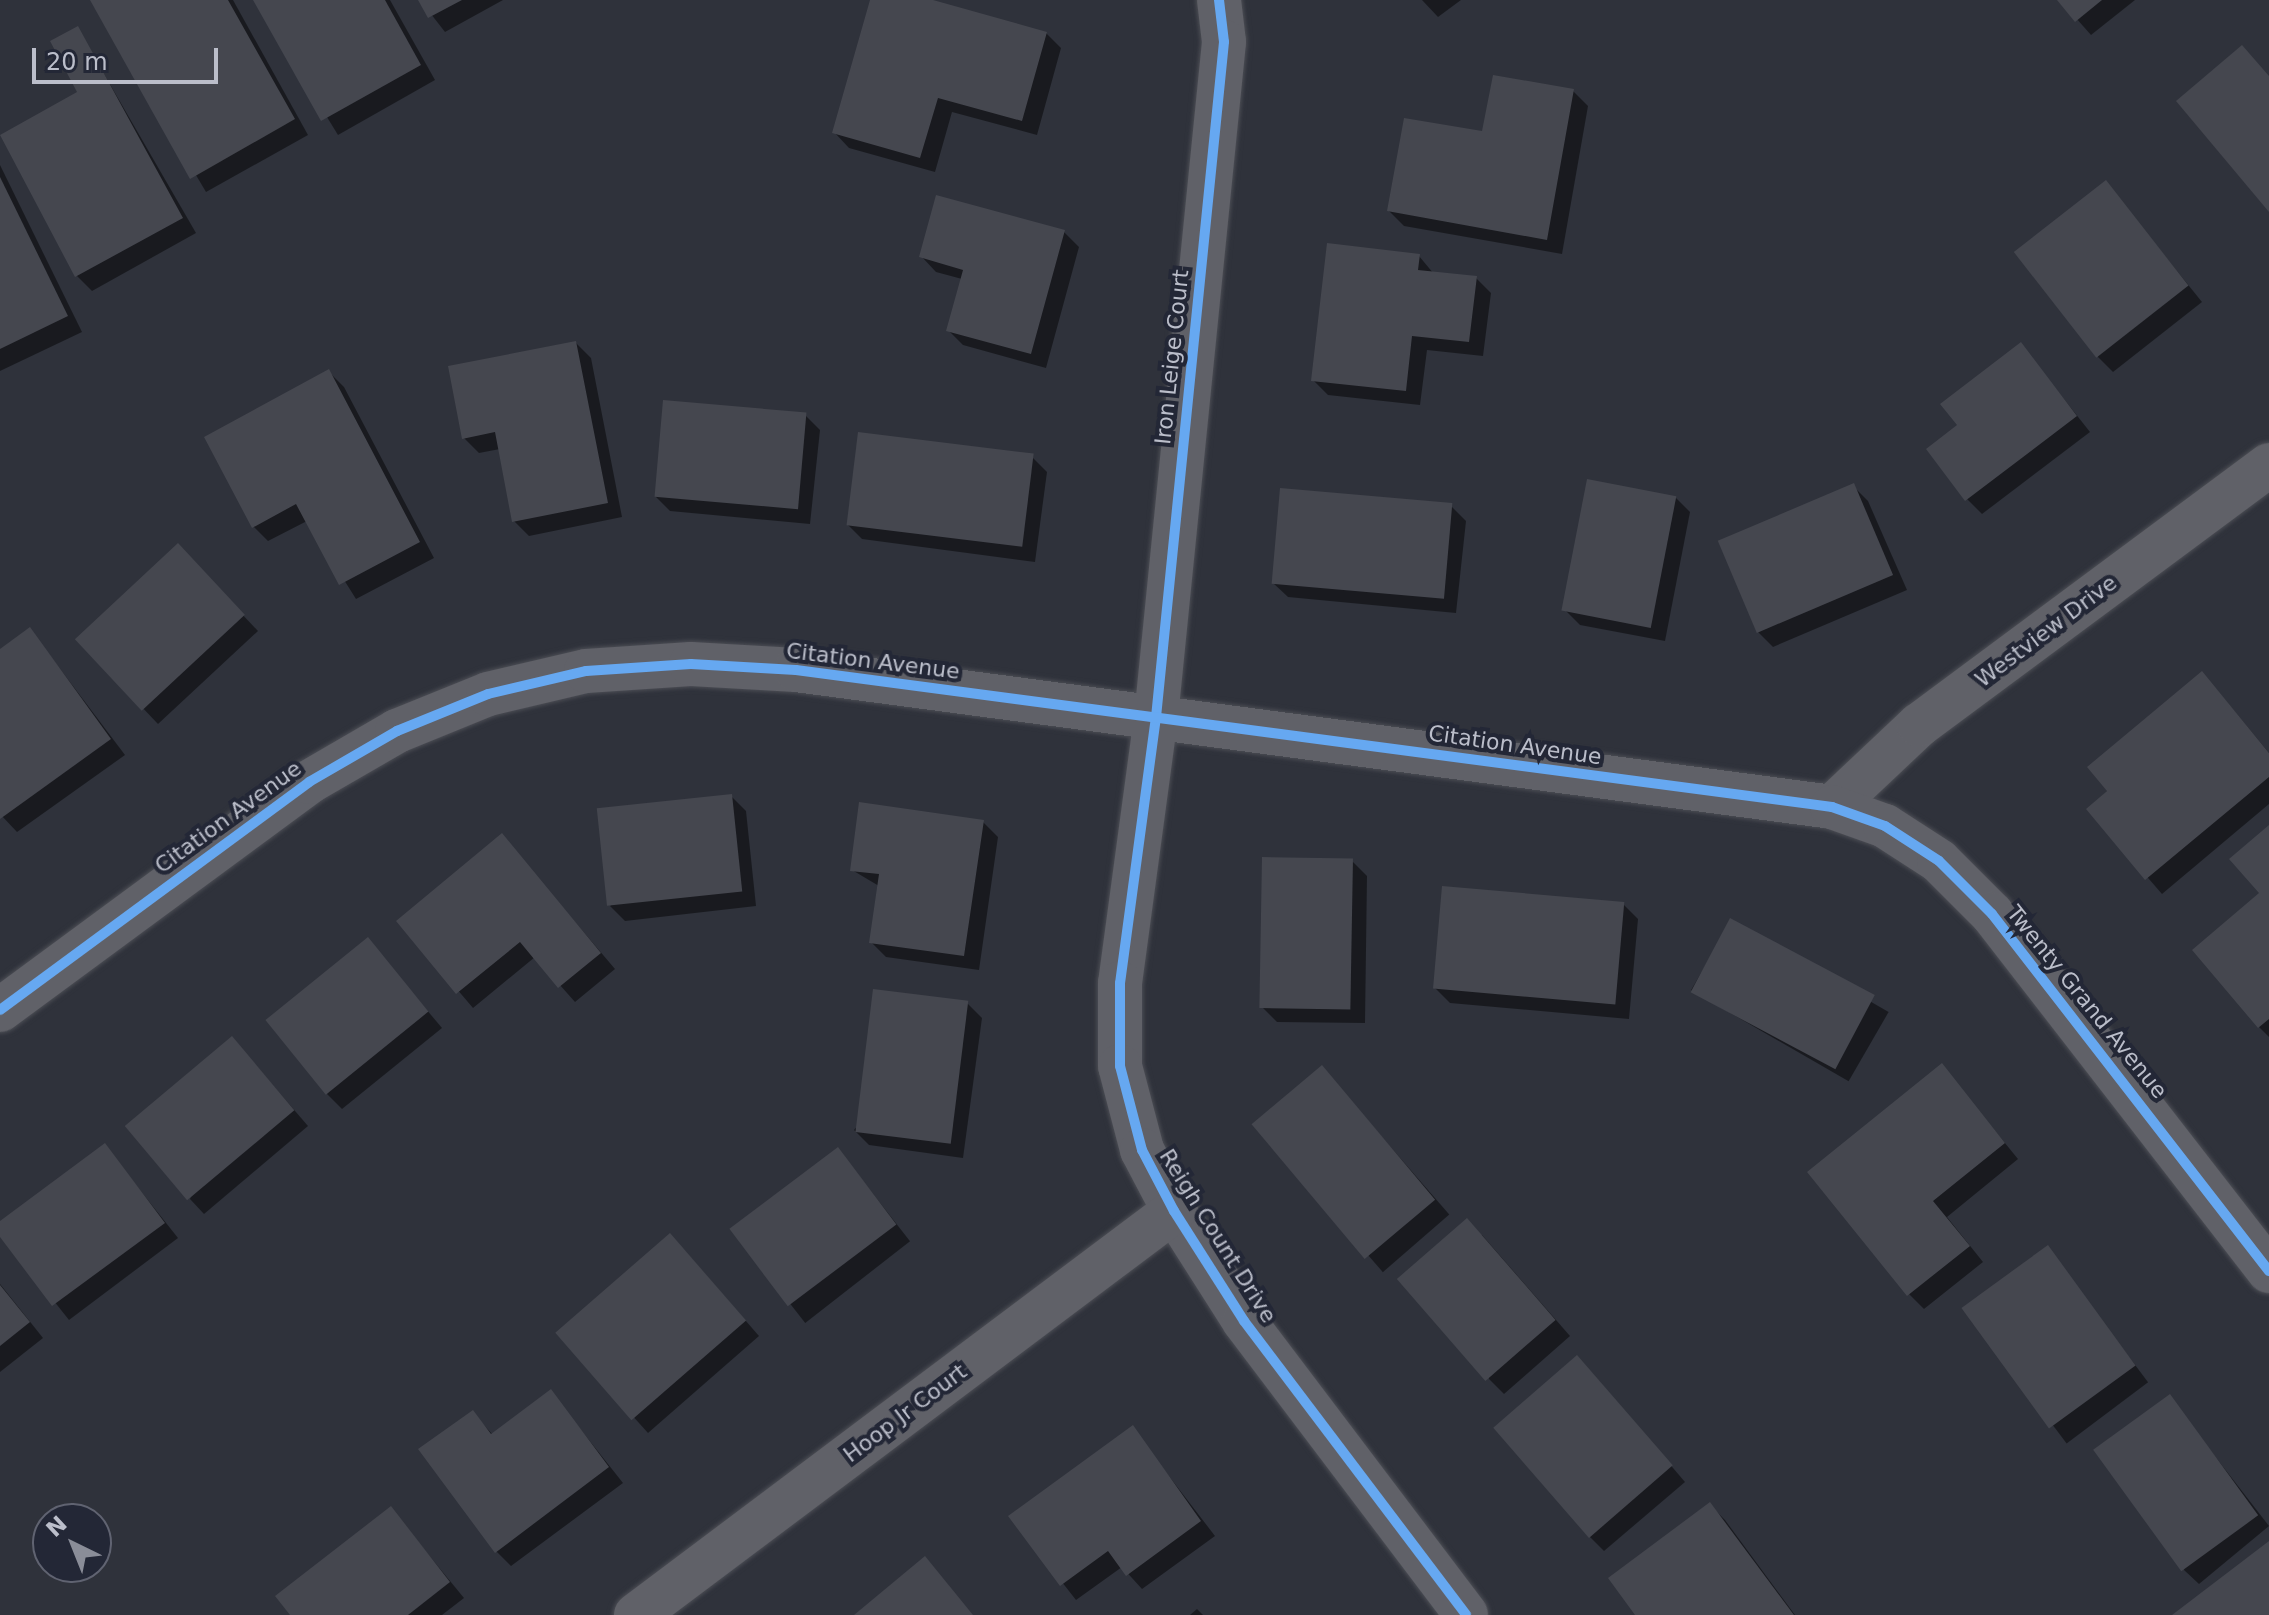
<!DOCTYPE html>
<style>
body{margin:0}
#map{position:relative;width:2269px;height:1615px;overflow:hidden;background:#2f323b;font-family:"DejaVu Sans",sans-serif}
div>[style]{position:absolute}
.shadow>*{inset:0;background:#0007;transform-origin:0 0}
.building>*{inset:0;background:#45474f;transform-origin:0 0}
.roads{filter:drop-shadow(0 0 2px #4b4d54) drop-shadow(0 0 2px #4b4d54)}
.minor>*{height:44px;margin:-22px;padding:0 22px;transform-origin:22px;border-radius:22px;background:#606168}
.cycleway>*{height:10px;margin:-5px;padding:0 5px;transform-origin:5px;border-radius:5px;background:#66a8f1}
span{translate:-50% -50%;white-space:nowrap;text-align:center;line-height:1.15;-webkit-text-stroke:8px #232736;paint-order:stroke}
.street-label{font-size:22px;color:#bbbeca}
.north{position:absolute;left:32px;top:1503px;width:80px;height:80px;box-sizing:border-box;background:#232736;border:2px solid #606371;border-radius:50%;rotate:317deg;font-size:22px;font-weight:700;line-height:32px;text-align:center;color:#bbbeca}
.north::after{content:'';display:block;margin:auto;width:28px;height:36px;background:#8a8d98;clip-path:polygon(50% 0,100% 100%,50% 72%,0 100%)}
.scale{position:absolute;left:32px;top:48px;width:186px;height:36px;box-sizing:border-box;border:4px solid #bbbeca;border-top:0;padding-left:10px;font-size:24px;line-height:28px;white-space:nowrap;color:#bbbeca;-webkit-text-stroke:6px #232736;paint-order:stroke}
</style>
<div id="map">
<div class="shadow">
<div style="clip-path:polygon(92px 0,233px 0,308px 135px,206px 192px)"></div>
<div style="clip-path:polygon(255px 0,390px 0,435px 80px,338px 135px)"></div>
<div style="clip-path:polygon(420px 0,503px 0,445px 32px)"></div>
<div style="clip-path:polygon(872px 0,926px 0,1046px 33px,1061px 48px,1037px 135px,952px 112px,935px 172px,849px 148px,834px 132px)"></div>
<div style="clip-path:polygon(1422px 0,1461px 0,1438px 17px)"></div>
<div style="clip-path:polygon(2060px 0,2135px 0,2091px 35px)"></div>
<div style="clip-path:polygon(78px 29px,196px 233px,92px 291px,77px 276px)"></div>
<div style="clip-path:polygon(1573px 91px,1588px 106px,1562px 254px,1404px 226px,1389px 211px)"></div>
<div style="clip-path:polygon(0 165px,82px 332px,0 371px)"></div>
<div style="clip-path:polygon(2106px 183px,2202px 302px,2113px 372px,2098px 357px)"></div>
<div style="clip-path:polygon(1064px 232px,1079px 247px,1046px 368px,963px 345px,948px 330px,962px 279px,936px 272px,921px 256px)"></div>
<div style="clip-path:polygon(1419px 256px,1434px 274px,1476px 278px,1491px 293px,1483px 356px,1427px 350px,1420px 405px,1328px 395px,1313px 380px)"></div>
<div style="clip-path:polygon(576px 343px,591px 358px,622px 517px,529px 536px,514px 521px,500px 449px,479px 453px,464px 438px)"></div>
<div style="clip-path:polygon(2021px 345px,2090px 432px,1982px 514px,1967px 499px,1959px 426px)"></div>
<div style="clip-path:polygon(329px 372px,344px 387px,434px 558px,356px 599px,307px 521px,268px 541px,253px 526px)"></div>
<div style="clip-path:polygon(805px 415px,820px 430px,810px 524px,670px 511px,655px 496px)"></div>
<div style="clip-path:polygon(1032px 457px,1047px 472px,1035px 562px,862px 539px,847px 524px)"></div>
<div style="clip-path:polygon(1853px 486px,1868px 501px,1907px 590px,1773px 647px,1758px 632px)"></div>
<div style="clip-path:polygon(1675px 497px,1690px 512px,1665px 641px,1580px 625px,1565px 610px)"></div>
<div style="clip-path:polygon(1451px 506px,1466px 521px,1456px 613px,1288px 597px,1272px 582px)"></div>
<div style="clip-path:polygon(192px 561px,258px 631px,158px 724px,77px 639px)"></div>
<div style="clip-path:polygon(30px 629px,125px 755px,17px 832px,0 814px,0 651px)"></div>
<div style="clip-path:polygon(2216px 689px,2269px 753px,2269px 804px,2162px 894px,2088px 809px)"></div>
<div style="clip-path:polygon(731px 796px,746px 811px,756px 906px,625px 921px,610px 906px)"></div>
<div style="clip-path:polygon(983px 822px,998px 837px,979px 970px,886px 957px,871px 942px,879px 886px,852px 870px)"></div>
<div style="clip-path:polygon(2269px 827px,2269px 1037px,2259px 1027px)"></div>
<div style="clip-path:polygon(502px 836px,615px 969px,575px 1002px,535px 957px,473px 1008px,399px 921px)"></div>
<div style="clip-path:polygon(1352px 861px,1367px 876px,1365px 1023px,1277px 1022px,1262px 1007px)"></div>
<div style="clip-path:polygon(1623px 904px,1638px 919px,1629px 1019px,1450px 1003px,1435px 988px)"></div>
<div style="left:1731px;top:921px;width:182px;height:80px;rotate:30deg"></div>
<div style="clip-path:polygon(368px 940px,442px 1028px,342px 1109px,327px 1094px)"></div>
<div style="clip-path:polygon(967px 1003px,982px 1018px,963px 1158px,869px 1145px,854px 1130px)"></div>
<div style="clip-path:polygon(246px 1054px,308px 1126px,204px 1214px,190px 1199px)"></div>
<div style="clip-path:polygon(1942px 1066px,2018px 1159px,1947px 1217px,1983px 1262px,1924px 1309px,1909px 1294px)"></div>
<div style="left:1322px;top:1068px;width:194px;height:88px;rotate:49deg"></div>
<div style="clip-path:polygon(105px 1146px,178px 1238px,69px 1320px,0 1233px,0 1224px)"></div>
<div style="left:838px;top:1149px;width:117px;height:133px;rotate:52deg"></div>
<div style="clip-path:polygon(1482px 1235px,1570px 1336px,1504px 1394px,1489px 1379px)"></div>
<div style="left:2047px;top:1248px;width:168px;height:102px;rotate:53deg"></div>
<div style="clip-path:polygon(685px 1251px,759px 1336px,648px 1433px,558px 1333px)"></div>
<div style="clip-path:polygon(0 1284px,43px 1338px,0 1372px)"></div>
<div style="clip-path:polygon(1592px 1373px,1685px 1482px,1604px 1551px,1589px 1536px)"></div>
<div style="clip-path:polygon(551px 1392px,623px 1483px,511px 1566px,496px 1551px,472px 1412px,493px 1435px)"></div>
<div style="clip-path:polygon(2169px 1397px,2269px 1526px,2199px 1584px,2184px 1570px)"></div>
<div style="clip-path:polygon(1132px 1428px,1215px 1536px,1142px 1589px,1122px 1567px,1076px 1600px,1011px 1517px)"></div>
<div style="clip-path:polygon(1710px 1505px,1725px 1520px,1795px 1615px,1638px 1615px)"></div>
<div style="clip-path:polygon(391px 1509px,464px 1598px,442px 1615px,293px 1615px)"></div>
<div style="clip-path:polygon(1197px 1609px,1203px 1615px,1190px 1615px)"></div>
</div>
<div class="building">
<div style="clip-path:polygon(90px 0,228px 0,295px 119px,190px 179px)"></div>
<div style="clip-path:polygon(253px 0,385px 0,421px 65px,321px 121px)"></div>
<div style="clip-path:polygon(418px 0,462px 0,428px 18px)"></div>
<div style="clip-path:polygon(870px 0,933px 0,1047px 32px,1022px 121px,938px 98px,920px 158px,832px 133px)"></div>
<div style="clip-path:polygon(2057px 0,2102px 0,2075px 22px)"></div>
<div style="clip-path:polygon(78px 26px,183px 218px,75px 277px,0 135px,77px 92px,50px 41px)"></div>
<div style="clip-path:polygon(2242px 45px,2269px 76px,2269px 212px,2176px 101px)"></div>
<div style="clip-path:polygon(1493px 75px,1574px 89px,1547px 240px,1387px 211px,1404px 118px,1482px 131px)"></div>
<div style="clip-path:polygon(0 177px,68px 316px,0 349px)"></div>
<div style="left:2106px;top:180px;width:134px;height:117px;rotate:52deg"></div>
<div style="clip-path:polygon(936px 195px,1065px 230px,1031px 354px,946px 331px,963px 270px,919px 257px)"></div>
<div style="clip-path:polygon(1327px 243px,1420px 254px,1418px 270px,1477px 276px,1469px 342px,1412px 336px,1406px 391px,1311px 381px)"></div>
<div style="clip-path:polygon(576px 341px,608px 503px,512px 522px,495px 432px,462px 439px,448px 366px)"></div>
<div style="clip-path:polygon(2021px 342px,2077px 416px,1965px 501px,1926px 449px,1957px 425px,1940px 404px)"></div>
<div style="clip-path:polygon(329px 369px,420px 542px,339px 585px,296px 504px,252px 528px,204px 437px)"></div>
<div style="left:663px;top:400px;width:144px;height:97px;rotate:5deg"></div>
<div style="left:858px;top:432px;width:177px;height:94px;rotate:7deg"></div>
<div style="left:1587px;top:479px;width:91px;height:134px;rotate:11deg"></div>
<div style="left:1854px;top:483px;width:100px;height:148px;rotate:67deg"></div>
<div style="left:1280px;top:488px;width:173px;height:96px;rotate:5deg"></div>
<div style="left:178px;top:543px;width:98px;height:141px;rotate:47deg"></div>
<div style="clip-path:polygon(30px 627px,111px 739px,0 819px,0 649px)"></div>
<div style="clip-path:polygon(2202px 671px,2269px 753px,2269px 777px,2145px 880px,2086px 809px,2107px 791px,2087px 767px)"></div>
<div style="left:732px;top:794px;width:98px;height:136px;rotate:84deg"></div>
<div style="clip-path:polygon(859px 802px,984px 820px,964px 956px,869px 943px,879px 874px,850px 871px)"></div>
<div style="clip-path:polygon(2269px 825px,2269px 1019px,2258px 1028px,2192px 950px,2259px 893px,2229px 859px)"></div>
<div style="clip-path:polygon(502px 833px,601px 953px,558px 988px,520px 942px,456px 994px,396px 921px)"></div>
<div style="left:1262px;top:857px;width:91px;height:151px;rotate:1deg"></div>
<div style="left:1442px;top:886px;width:183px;height:103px;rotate:5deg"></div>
<div style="left:1730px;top:918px;width:164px;height:84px;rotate:28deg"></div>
<div style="left:368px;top:937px;width:96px;height:132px;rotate:51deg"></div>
<div style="left:873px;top:989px;width:96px;height:144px;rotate:7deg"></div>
<div style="left:232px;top:1036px;width:97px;height:140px;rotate:50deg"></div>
<div style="clip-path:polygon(1942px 1063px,2005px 1143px,1933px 1201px,1970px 1246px,1907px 1296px,1807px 1172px)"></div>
<div style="left:1322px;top:1065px;width:176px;height:92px;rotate:50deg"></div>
<div style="clip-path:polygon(105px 1143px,165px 1223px,52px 1306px,0 1237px,0 1221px)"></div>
<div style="left:838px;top:1147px;width:97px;height:136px;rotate:53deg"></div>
<div style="left:1467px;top:1218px;width:135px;height:93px;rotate:49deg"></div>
<div style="left:670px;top:1233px;width:116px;height:152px;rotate:49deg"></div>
<div style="left:2048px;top:1245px;width:149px;height:107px;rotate:54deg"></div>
<div style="clip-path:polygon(0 1285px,30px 1322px,0 1346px)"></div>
<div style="left:1577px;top:1355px;width:146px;height:111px;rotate:49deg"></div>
<div style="clip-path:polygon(551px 1389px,609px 1467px,495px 1553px,418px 1449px,473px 1410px,491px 1434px)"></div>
<div style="left:2170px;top:1394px;width:150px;height:95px;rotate:54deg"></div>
<div style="clip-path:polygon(1133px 1425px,1201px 1521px,1126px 1576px,1108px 1551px,1060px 1586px,1008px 1516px)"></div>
<div style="clip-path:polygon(1710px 1502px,1794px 1615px,1635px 1615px,1608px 1578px)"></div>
<div style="clip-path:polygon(391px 1506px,450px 1582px,408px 1615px,290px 1615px,275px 1596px)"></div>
<div style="clip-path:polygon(2269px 1541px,2269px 1615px,2172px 1615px)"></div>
<div style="clip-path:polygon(925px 1556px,973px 1615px,854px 1615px)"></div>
</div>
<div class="roads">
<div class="minor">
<div style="left:1219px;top:0;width:42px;rotate:83.2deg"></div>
<div style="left:1224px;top:42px;width:678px;rotate:95.75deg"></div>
<div style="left:1156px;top:717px;width:268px;rotate:97.7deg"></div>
<div style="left:1120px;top:983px;width:83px;rotate:90deg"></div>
<div style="left:1120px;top:1066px;width:87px;rotate:75.3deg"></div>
<div style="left:1142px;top:1150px;width:69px;rotate:62.3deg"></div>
<div style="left:1174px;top:1211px;width:130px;rotate:57.5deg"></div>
<div style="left:1244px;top:1321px;width:368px;rotate:52.9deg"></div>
<div style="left:1832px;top:807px;width:120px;rotate:-43.3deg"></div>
<div style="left:1919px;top:725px;width:436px;rotate:-36.6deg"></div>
<div style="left:0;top:1010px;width:384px;rotate:-36.4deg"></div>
<div style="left:309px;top:782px;width:102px;rotate:-30.1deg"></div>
<div style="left:397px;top:731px;width:98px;rotate:-22.1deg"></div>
<div style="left:488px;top:694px;width:101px;rotate:-13.2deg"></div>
<div style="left:586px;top:671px;width:105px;rotate:-3.8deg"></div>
<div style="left:691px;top:664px;width:105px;rotate:3.3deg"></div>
<div style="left:796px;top:670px;width:1045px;rotate:7.53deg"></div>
<div style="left:1832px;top:807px;width:56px;rotate:19.7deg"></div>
<div style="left:1885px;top:826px;width:64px;rotate:32.9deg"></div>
<div style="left:1939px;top:861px;width:75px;rotate:45deg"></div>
<div style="left:1992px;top:914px;width:452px;rotate:52.2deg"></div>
<div style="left:636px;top:1615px;width:673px;rotate:-36.9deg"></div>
</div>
</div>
<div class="cycleway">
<div style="left:1219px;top:0;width:42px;rotate:83.2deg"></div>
<div style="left:1224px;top:42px;width:678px;rotate:95.75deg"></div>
<div style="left:1156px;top:717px;width:268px;rotate:97.7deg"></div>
<div style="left:1120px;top:983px;width:83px;rotate:90deg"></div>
<div style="left:1120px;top:1066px;width:87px;rotate:75.3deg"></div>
<div style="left:1142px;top:1150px;width:69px;rotate:62.3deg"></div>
<div style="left:1174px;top:1211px;width:130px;rotate:57.5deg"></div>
<div style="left:1244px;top:1321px;width:368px;rotate:52.9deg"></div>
<div style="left:0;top:1010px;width:384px;rotate:-36.4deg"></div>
<div style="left:309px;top:782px;width:102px;rotate:-30.1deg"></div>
<div style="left:397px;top:731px;width:98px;rotate:-22.1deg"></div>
<div style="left:488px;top:694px;width:101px;rotate:-13.2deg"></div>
<div style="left:586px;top:671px;width:105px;rotate:-3.8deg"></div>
<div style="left:691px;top:664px;width:105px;rotate:3.3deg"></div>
<div style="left:796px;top:670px;width:1045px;rotate:7.53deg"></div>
<div style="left:1832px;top:807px;width:56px;rotate:19.7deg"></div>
<div style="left:1885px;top:826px;width:64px;rotate:32.9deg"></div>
<div style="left:1939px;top:861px;width:75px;rotate:45deg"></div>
<div style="left:1992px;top:914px;width:452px;rotate:52.2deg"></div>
</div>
<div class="street-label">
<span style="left:1172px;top:357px;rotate:-84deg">Iron Leige Court</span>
<span style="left:2046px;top:631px;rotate:-37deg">Westview Drive</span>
<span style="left:873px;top:661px;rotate:7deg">Citation Avenue</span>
<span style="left:1515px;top:745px;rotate:8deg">Citation Avenue</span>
<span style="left:228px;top:817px;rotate:-36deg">Citation Avenue</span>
<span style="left:2087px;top:1002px;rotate:51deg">Twenty Grand Avenue</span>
<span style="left:1218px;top:1236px;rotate:58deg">Reigh Count Drive</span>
<span style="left:905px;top:1413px;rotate:-37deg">Hoop Jr Court</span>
</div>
<div class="north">N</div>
<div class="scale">20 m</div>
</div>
